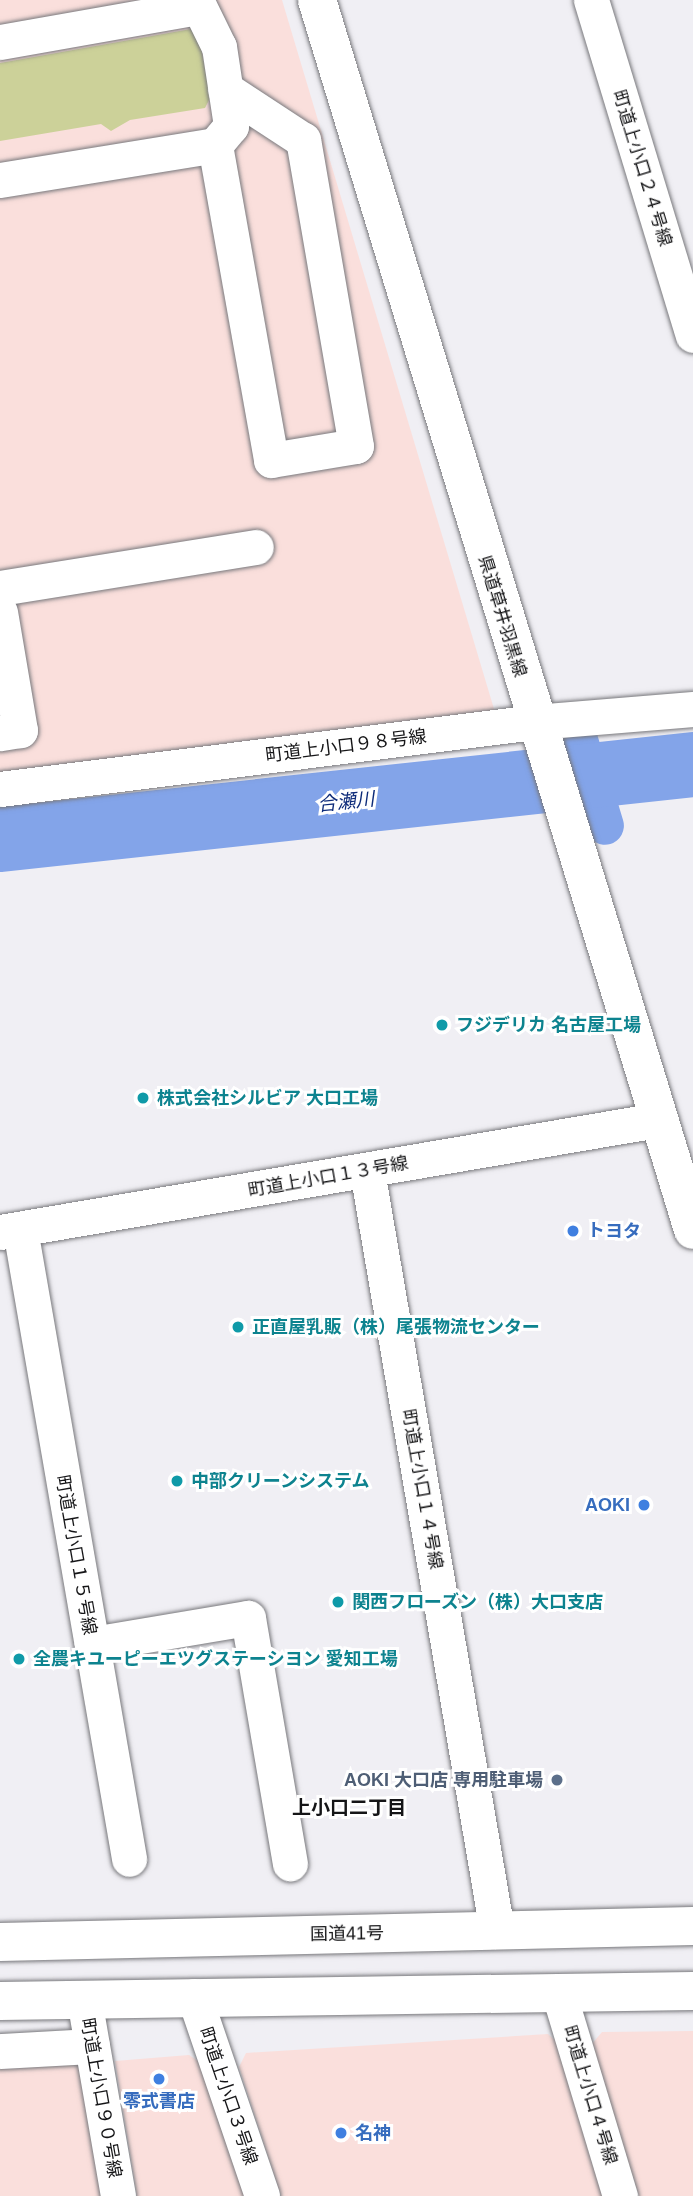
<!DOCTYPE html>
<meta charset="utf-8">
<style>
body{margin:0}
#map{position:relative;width:693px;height:2196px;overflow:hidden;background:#f0eff4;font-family:Helvetica,"Noto Sans JP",sans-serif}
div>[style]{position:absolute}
.industrial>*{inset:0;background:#fadfdc}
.green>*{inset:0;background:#ccd199}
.canal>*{height:38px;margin:-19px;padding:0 19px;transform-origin:19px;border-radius:19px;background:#83a4e9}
.river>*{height:65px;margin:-32.5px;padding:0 32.5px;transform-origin:32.5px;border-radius:32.5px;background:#83a4e9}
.roads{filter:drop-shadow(0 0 2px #78787c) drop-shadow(0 0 2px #78787c)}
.minor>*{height:35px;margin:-17.5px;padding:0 17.5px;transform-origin:17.5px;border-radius:17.5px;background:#fff}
.major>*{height:38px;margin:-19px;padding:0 19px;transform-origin:19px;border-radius:19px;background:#fff}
.highway>*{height:38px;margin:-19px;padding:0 19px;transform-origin:19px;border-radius:19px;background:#fff}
.dots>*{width:19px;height:19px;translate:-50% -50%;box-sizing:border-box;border:4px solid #fff;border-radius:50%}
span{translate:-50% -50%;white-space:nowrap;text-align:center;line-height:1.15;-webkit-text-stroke:6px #fff;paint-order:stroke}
.street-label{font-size:18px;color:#151517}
.culture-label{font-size:18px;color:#0d838f;font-weight:700}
.left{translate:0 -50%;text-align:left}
.shop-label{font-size:18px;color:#366cbe;font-weight:700}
.right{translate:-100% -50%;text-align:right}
.service-label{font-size:18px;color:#4e5e75;font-weight:700}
.water-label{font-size:19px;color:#0d2b79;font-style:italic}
.neighbourhood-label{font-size:19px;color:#151517;font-weight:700}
</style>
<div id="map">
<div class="industrial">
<div style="clip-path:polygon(0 0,282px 0,497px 719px,0 780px)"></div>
<div style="clip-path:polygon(693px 2031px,693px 2196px,639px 2196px,591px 2045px,602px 2032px)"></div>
<div style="clip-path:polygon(548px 2034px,559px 2044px,604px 2196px,281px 2196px,239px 2067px,246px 2053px)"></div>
<div style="clip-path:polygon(189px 2055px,201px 2063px,245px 2196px,137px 2196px,115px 2061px)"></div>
<div style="clip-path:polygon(81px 2062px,102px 2196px,0 2196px,0 2066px)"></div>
</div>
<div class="green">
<div style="clip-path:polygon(191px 29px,199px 35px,210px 98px,205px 108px,130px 120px,111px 131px,101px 124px,0 141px,0 63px)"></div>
</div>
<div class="canal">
<div style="left:576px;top:730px;width:100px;rotate:73.2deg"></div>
</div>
<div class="river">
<div style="left:0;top:839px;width:697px;rotate:-6.18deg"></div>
</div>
<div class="roads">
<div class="minor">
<div style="left:591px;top:0;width:350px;rotate:73.1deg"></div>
<div style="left:0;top:42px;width:202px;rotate:-10deg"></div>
<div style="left:215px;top:145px;width:320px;rotate:79.9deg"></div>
<div style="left:271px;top:460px;width:86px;rotate:-9.4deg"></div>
<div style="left:356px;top:446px;width:311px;rotate:-99.8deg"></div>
<div style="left:303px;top:140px;width:93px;rotate:-146.8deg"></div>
<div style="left:0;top:180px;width:218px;rotate:-9.2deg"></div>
<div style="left:215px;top:145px;width:25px;rotate:-50deg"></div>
<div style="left:231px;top:126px;width:80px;rotate:-98.6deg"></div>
<div style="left:219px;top:47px;width:52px;rotate:-116.1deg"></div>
<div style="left:0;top:588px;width:259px;rotate:-9.1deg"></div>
<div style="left:0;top:612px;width:120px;rotate:80.4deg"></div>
<div style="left:20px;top:730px;width:20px;rotate:171deg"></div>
<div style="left:0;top:789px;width:538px;rotate:-7.15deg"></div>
<div style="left:534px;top:722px;width:160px;rotate:-4.7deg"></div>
<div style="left:367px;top:1171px;width:771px;rotate:80.29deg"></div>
<div style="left:20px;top:1229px;width:421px;rotate:80.2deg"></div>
<div style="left:92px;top:1644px;width:158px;rotate:-9.5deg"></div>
<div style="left:248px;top:1618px;width:249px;rotate:80.3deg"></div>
<div style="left:0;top:1232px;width:666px;rotate:-9.67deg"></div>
<div style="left:92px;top:1644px;width:218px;rotate:80.2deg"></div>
<div style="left:559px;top:1994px;width:211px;rotate:73.2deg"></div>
<div style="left:194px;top:1996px;width:211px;rotate:71.2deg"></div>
<div style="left:84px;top:1999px;width:200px;rotate:80.2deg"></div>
<div style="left:0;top:2051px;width:92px;rotate:-3.1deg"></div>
</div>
<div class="major">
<div style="left:317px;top:0;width:1286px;rotate:73deg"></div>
</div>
<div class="highway">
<div style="left:0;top:1942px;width:693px;rotate:-1.32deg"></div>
<div style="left:0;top:2001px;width:693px;rotate:-0.83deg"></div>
</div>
</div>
<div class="dots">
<div style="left:442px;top:1025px;background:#0f9aa8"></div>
<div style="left:143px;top:1098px;background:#0f9aa8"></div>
<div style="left:573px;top:1231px;background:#3f7fe0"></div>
<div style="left:238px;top:1327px;background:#0f9aa8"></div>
<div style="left:177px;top:1481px;background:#0f9aa8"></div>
<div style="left:644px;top:1505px;background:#3f7fe0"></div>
<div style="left:338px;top:1602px;background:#0f9aa8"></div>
<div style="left:19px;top:1659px;background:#0f9aa8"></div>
<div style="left:557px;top:1780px;background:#5c6f8a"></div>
<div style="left:159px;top:2079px;background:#3f7fe0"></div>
<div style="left:341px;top:2133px;background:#3f7fe0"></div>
</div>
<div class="street-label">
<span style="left:642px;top:168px;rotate:73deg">町道上小口２４号線</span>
<span style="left:502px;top:616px;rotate:73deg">県道草井羽黒線</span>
<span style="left:346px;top:746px;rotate:-7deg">町道上小口９８号線</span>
<span style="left:328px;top:1177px;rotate:-10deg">町道上小口１３号線</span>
<span style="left:422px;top:1489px;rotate:80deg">町道上小口１４号線</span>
<span style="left:76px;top:1555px;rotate:80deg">町道上小口１５号線</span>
<span style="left:347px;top:1934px;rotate:-1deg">国道41号</span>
<span style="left:590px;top:2095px;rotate:73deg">町道上小口４号線</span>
<span style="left:228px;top:2096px;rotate:71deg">町道上小口３号線</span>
<span style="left:101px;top:2098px;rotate:80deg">町道上小口９０号線</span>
</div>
<div class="culture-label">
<span class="left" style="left:456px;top:1025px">フジデリカ 名古屋工場</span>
<span class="left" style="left:157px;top:1098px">株式会社シルビア 大口工場</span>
<span class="left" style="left:252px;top:1327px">正直屋乳販（株）尾張物流センター</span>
<span class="left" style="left:191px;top:1481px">中部クリーンシステム</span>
<span class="left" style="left:352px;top:1602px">関西フローズン（株）大口支店</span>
<span class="left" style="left:33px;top:1659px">全農キユーピーエツグステーシヨン 愛知工場</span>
</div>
<div class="shop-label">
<span class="left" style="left:587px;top:1231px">トヨタ</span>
<span class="right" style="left:630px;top:1505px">AOKI</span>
<span style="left:159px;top:2101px">零式書店</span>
<span class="left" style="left:355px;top:2133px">名神</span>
</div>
<div class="service-label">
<span class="right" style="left:543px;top:1780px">AOKI 大口店 専用駐車場</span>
</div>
<div class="water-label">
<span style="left:346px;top:802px;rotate:-6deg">合瀬川</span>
</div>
<div class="neighbourhood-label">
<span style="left:349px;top:1808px">上小口二丁目</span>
</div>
</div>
